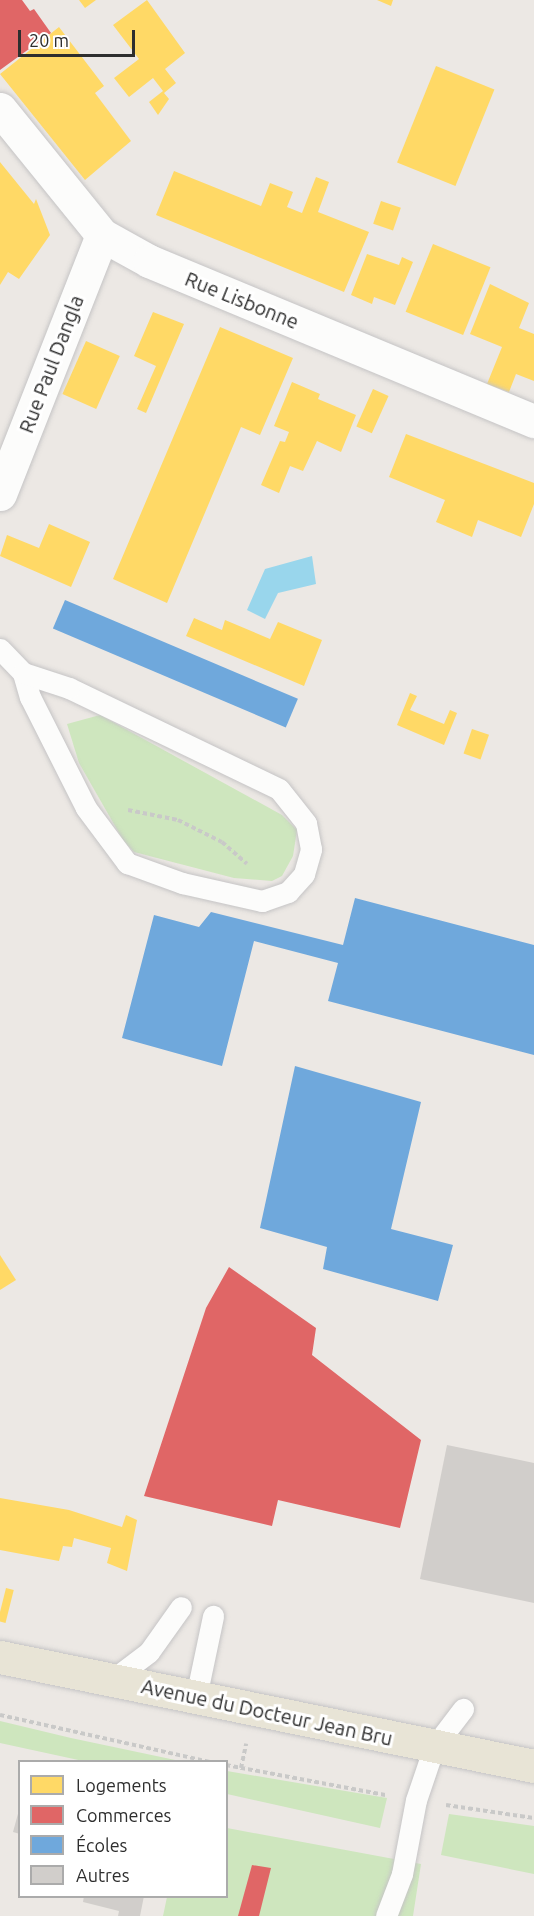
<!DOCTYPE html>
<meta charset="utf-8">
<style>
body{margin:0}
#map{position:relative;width:534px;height:1916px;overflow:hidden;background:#ece8e4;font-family:Ubuntu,sans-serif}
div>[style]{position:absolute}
.green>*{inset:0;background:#cee6be}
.water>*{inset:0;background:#99d6ec}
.homes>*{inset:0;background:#ffd966;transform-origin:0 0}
.shops>*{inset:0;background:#e06666}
.schools>*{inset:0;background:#6fa8dc;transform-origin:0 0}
.building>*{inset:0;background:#d1cecb}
.path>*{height:4px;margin-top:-2px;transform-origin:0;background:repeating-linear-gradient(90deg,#c9c9c8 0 4.5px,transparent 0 7.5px)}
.roads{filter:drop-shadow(0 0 2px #c5c4c5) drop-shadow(0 0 2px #c5c4c5)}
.service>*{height:21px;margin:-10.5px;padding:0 10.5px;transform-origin:10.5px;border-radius:10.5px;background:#fcfcfb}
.minor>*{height:33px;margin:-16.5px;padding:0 16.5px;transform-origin:16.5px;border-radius:16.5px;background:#fcfcfb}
.primary>*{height:33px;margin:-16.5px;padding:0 16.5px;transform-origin:16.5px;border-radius:16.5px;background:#e8e4d6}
span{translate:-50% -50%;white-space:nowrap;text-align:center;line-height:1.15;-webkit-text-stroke:6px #fff;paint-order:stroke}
.street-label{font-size:20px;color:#2e2e2e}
.legend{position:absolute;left:18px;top:1760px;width:210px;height:138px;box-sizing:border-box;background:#fff;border:2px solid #ababab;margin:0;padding:8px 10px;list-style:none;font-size:18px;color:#2e2e2e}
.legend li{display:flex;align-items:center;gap:12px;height:30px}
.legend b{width:30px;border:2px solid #ababab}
.scale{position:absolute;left:18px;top:30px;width:117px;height:27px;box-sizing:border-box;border:3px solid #2e2e2e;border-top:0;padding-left:8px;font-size:18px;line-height:21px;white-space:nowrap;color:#2e2e2e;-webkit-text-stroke:4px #fff;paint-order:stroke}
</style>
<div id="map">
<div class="green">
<div style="clip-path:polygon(100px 715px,282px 815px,297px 830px,293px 856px,282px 876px,272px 881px,234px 878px,134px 852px,123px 840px,79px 763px,67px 724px)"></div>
<div style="clip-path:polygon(0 1721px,71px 1738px,180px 1761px,83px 1761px,0 1743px)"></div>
<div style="clip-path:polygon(227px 1771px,387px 1798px,380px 1828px,227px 1794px)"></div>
<div style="clip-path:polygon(449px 1814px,534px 1826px,534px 1874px,441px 1855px)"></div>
<div style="clip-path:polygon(227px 1828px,421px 1864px,413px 1916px,163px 1916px,167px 1897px,226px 1896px)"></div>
</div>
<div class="water">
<div style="clip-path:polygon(312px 556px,316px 584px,278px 593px,265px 619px,247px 610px,265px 569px)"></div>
</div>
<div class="homes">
<div style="clip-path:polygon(79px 0,96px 0,85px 8px)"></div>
<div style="clip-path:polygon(147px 0,185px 53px,165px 69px,176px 83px,164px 93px,169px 99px,158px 115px,149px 102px,163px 91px,153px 78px,129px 97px,114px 78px,139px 59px,113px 25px)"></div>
<div style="clip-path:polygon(377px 0,393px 0,391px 6px)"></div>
<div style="clip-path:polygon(59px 27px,104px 86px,95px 93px,131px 141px,85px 180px,0 74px)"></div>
<div style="left:436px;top:66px;width:63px;height:104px;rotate:22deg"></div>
<div style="clip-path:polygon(0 162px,34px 204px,36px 199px,50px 235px,19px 279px,8px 272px,0 285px)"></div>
<div style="clip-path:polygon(174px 171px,261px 206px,270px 183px,293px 192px,287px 207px,302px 213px,316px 177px,329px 182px,318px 212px,369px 232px,344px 292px,156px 215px)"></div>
<div style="left:381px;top:201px;width:21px;height:24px;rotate:19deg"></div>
<div style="left:433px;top:244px;width:62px;height:73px;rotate:22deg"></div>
<div style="clip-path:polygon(367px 254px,399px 265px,402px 257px,413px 262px,395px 305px,374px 297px,372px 304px,351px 295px)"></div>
<div style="clip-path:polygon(490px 284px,529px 303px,519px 328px,534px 334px,534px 381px,516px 374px,509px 392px,487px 384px,502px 347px,470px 334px)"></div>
<div style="clip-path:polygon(153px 312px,184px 324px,146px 413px,137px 409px,156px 366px,134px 356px)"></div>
<div style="clip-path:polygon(220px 327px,293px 358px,260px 435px,241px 427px,167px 603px,113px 579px)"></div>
<div style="left:86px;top:341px;width:37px;height:58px;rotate:24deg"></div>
<div style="clip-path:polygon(292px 382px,320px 394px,318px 399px,356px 415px,341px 452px,317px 441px,303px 471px,290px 466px,279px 493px,261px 485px,280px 441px,285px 442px,289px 432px,274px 426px)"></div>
<div style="left:373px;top:389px;width:17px;height:41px;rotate:24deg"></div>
<div style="clip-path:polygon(406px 434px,534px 483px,534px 504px,521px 537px,478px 520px,472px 537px,436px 522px,445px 500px,389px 477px)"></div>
<div style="clip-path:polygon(49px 524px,90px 542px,71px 587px,0 556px,7px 535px,39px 548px)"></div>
<div style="clip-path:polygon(194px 618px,222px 630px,225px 620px,270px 639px,278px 622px,322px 640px,304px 686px,186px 636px)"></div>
<div style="clip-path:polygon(410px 693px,417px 696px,410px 710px,444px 724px,450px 710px,457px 713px,444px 745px,397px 725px)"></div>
<div style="left:472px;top:729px;width:18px;height:26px;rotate:19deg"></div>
<div style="clip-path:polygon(0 1255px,16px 1280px,0 1290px)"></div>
<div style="clip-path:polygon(0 1498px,69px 1510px,122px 1527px,126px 1515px,137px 1520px,127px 1571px,107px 1563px,111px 1548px,74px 1538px,72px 1547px,63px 1546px,59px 1561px,0 1550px)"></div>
<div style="left:6px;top:1588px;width:8px;height:34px;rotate:14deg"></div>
</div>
<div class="shops">
<div style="clip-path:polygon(0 0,22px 0,30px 11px,34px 9px,51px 33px,0 70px)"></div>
<div style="clip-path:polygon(229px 1267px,316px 1328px,312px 1355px,421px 1440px,400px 1528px,278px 1500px,272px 1526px,144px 1496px,206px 1308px)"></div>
<div style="clip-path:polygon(252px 1865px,271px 1868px,259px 1916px,238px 1916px)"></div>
</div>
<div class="schools">
<div style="left:65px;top:600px;width:253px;height:31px;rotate:23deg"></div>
<div style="clip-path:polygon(355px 898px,534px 945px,534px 1055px,328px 1001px,338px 963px,254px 941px,222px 1066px,122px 1038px,154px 915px,199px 927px,211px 912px,343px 945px)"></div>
<div style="clip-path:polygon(295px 1066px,421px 1102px,391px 1229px,453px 1245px,438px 1301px,323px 1269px,327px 1247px,260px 1228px)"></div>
</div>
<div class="building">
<div style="clip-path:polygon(447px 1445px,534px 1463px,534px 1603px,420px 1579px)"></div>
<div style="clip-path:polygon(19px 1810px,20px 1810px,20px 1834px,13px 1832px)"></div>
<div style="clip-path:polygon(84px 1896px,144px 1896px,140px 1916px,118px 1916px,119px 1911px,83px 1902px)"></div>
</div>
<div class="path">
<div style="left:128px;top:810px;width:51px;rotate:11.3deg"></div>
<div style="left:178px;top:820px;width:49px;rotate:26.6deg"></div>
<div style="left:222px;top:842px;width:33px;rotate:41deg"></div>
<div style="left:0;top:1715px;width:216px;rotate:12.6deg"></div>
<div style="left:226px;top:1765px;width:162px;rotate:10.7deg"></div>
<div style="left:241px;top:1768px;width:25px;rotate:-78deg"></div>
<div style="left:446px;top:1805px;width:89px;rotate:8.4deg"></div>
</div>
<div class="roads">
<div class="service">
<div style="left:0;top:649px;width:33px;rotate:46deg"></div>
<div style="left:23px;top:673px;width:25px;rotate:74deg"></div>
<div style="left:30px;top:697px;width:124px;rotate:63.2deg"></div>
<div style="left:86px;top:808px;width:69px;rotate:53.3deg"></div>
<div style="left:127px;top:863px;width:59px;rotate:20deg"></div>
<div style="left:182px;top:883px;width:82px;rotate:12.7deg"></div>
<div style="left:262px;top:901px;width:28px;rotate:-19deg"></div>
<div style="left:288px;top:892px;width:24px;rotate:-48deg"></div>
<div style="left:304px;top:874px;width:26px;rotate:-74deg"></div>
<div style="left:311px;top:849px;width:26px;rotate:-101deg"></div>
<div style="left:306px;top:823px;width:43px;rotate:-128.5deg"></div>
<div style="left:279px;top:789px;width:233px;rotate:-154.3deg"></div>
<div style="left:69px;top:688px;width:48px;rotate:-161.9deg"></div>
<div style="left:112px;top:1680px;width:46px;rotate:-37.1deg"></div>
<div style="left:149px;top:1652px;width:55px;rotate:-54.6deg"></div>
<div style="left:196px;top:1697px;width:83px;rotate:-78.1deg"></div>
<div style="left:386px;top:1916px;width:45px;rotate:-69.1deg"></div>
<div style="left:402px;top:1874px;width:75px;rotate:-79.3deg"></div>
<div style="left:416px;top:1800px;width:56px;rotate:-71.2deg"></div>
<div style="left:434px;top:1747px;width:48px;rotate:-52.7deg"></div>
</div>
<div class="minor">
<div style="left:0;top:109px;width:162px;rotate:51deg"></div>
<div style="left:102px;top:235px;width:54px;rotate:29deg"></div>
<div style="left:149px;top:261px;width:417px;rotate:22.6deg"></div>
<div style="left:0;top:494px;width:278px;rotate:-68.5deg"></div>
</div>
<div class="primary">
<div style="left:0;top:1657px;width:545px;rotate:11.54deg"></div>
</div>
</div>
<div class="street-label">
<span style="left:242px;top:300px;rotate:22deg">Rue Lisbonne</span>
<span style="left:51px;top:364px;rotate:-69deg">Rue Paul Dangla</span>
<span style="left:267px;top:1712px;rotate:12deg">Avenue du Docteur Jean Bru</span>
</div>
<ul class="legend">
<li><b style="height:16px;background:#ffd966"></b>Logements</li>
<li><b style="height:16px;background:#e06666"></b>Commerces</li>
<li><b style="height:16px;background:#6fa8dc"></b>Écoles</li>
<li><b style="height:16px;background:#d1cecb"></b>Autres</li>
</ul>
<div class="scale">20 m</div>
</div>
